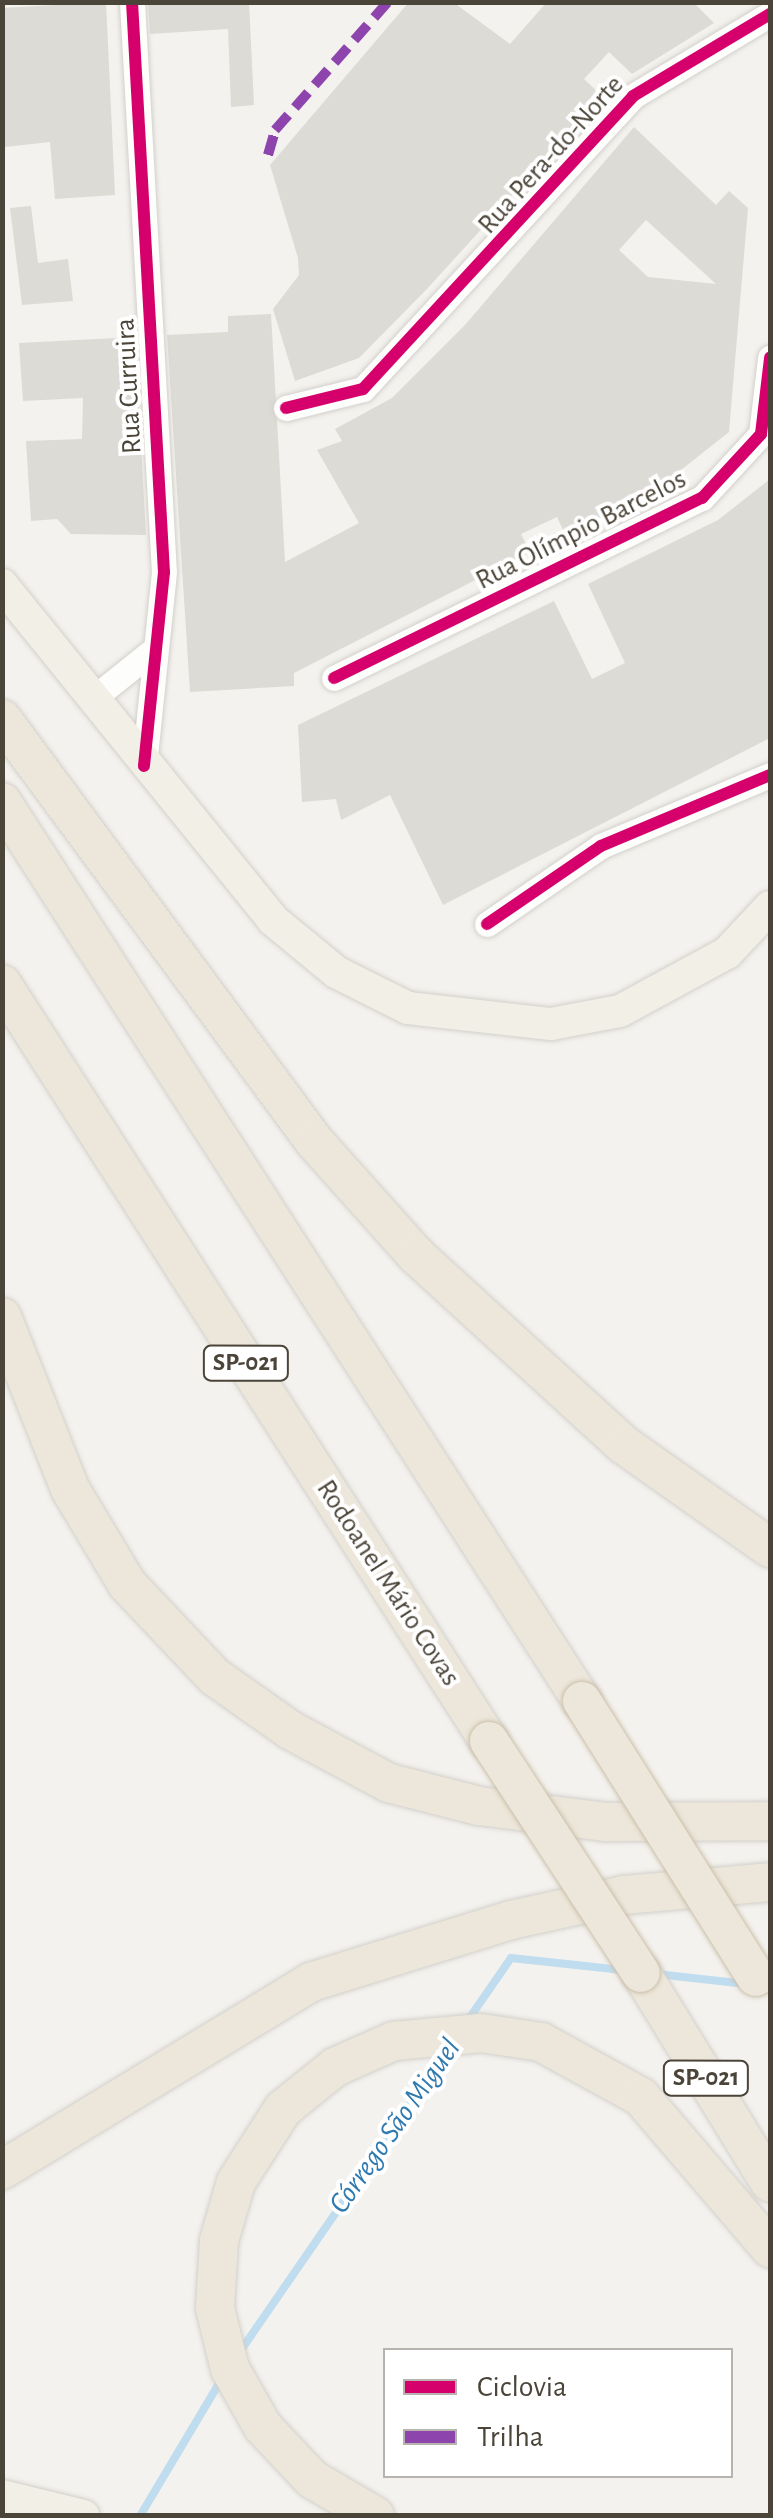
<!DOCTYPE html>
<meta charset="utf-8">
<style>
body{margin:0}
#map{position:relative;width:773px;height:2518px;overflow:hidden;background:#f4f2ee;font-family:"Alegreya Sans",sans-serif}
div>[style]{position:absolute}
.stream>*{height:8px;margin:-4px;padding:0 4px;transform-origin:4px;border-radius:4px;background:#c0ddf0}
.building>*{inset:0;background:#dddbd6}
.roads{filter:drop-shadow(0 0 2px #d2d0cb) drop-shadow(0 0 2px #d2d0cb)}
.minor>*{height:25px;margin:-12.5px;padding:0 12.5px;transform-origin:12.5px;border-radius:12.5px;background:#fdfdfc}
.major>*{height:32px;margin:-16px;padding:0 16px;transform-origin:16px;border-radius:16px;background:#f2efe6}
.highway>*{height:38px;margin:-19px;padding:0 19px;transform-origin:19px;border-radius:19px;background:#ede7db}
.bridges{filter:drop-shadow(0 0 2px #cbbfaa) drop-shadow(0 0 2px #cbbfaa)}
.highway-bridge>*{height:38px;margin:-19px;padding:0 19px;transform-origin:19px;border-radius:19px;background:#ede7db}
.quiet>*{height:10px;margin-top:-5px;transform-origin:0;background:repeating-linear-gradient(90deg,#8e44ad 0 20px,transparent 0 30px)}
.cycleway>*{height:12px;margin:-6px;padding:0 6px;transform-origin:6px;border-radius:6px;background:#d6006c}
span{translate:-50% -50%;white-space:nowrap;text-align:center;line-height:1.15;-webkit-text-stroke:8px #fff;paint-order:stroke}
.shield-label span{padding:2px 8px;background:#fff;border:2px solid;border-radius:8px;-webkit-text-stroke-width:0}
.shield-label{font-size:25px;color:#4b4439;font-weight:700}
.street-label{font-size:28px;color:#4b4439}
.water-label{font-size:30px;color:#307aaf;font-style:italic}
.frame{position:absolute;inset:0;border:5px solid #4b4439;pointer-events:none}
.legend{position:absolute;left:383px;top:2348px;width:350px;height:130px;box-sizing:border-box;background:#fff;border:2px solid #b7b4b0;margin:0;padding:12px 18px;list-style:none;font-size:30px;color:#4b4439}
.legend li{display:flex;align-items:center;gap:20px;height:50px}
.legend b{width:50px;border:2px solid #b7b4b0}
</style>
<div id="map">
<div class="stream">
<div style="left:656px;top:1974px;width:91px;rotate:6.3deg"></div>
<div style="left:466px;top:2023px;width:79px;rotate:-55.3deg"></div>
<div style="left:511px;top:1958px;width:112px;rotate:6.2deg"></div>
<div style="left:239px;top:2353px;width:372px;rotate:-55.4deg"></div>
<div style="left:140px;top:2516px;width:162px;rotate:-59.2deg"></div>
</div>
<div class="building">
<div style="clip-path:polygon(106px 2px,115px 195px,55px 199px,50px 142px,5px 147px,2px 8px)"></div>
<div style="clip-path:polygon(148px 2px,249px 2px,254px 105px,231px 107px,228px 29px,150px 34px)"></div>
<div style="clip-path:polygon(409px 2px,453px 2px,510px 44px,547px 2px,693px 2px,714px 23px,632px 74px,609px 52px,584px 79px,602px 96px,597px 102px,426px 290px,359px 358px,295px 381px,273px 309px,299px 275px,298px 258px,270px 165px)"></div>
<div style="clip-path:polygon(evenodd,634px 127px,716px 205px,729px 191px,748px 208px,729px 432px,648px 496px,565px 534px,557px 517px,521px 534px,530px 552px,294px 673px,294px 686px,190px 692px,167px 335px,228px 332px,228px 316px,271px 314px,285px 562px,359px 523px,317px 450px,342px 441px,335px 429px,392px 398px,465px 325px,634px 127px,646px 220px,716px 284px,648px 277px,619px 250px,646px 220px)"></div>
<div style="clip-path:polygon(31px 206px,38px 263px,68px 259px,73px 301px,22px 305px,10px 208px)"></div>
<div style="clip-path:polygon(135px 337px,146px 535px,71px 534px,57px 519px,31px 521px,26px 441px,82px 439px,83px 398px,23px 401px,19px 343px)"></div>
<div style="clip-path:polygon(770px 479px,770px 738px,443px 905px,390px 795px,341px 820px,336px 799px,302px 802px,298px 725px,554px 601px,592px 679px,625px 663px,588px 584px,718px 520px)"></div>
</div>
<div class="roads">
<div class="minor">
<div style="left:132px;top:2px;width:571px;rotate:86.79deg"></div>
<div style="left:164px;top:572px;width:195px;rotate:95.9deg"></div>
<div style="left:286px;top:408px;width:79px;rotate:-13.9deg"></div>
<div style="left:363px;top:389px;width:398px;rotate:-47.3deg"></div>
<div style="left:633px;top:96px;width:160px;rotate:-30.9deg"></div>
<div style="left:334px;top:678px;width:410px;rotate:-26.1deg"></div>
<div style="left:702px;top:498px;width:87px;rotate:-47.3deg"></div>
<div style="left:761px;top:434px;width:77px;rotate:-83.2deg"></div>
<div style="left:91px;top:700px;width:82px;rotate:-38.6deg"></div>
<div style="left:487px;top:924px;width:138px;rotate:-34.4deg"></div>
<div style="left:601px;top:846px;width:183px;rotate:-22.8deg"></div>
</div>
<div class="major">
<div style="left:2px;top:585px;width:431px;rotate:51deg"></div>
<div style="left:273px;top:920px;width:82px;rotate:39.5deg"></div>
<div style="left:336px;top:972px;width:80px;rotate:26.6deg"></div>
<div style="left:408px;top:1008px;width:144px;rotate:6.4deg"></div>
<div style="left:551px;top:1024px;width:70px;rotate:-10.7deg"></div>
<div style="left:620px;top:1011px;width:122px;rotate:-28.5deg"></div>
<div style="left:727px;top:953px;width:63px;rotate:-46.9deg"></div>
<div style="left:2px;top:2496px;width:84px;rotate:13.7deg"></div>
</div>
<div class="highway">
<div style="left:2px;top:719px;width:525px;rotate:53.52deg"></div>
<div style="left:314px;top:1141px;width:154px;rotate:48.2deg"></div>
<div style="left:417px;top:1256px;width:280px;rotate:42.4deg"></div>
<div style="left:624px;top:1445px;width:179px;rotate:35.2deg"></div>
<div style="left:2px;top:802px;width:1070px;rotate:57.17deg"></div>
<div style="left:2px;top:984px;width:900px;rotate:57.25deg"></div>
<div style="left:2px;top:1317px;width:185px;rotate:68.4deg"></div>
<div style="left:70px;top:1489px;width:111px;rotate:59deg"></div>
<div style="left:127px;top:1584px;width:128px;rotate:46.6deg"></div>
<div style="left:215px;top:1677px;width:92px;rotate:35.2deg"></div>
<div style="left:290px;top:1730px;width:112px;rotate:28.2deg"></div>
<div style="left:389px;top:1783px;width:93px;rotate:14.3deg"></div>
<div style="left:479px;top:1806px;width:127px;rotate:7.2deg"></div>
<div style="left:605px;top:1822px;width:165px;rotate:-0.3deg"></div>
<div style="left:641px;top:1973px;width:246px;rotate:58.4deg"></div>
<div style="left:2px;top:2170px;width:362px;rotate:-31.3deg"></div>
<div style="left:311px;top:1982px;width:209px;rotate:-17.2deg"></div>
<div style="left:511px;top:1920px;width:117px;rotate:-12.4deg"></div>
<div style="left:625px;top:1895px;width:146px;rotate:-5.1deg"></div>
<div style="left:375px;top:2516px;width:73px;rotate:-149.6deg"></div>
<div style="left:312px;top:2479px;width:71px;rotate:-133.3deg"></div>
<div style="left:263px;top:2427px;width:67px;rotate:-119.6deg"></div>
<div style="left:230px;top:2369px;width:63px;rotate:-103.8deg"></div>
<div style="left:215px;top:2308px;width:67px;rotate:-86.6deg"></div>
<div style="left:219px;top:2241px;width:61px;rotate:-73.9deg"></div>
<div style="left:236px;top:2182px;width:87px;rotate:-57.2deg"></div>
<div style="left:283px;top:2109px;width:67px;rotate:-38.9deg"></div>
<div style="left:335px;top:2067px;width:64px;rotate:-23.8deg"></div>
<div style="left:394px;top:2041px;width:87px;rotate:-5.3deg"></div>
<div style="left:481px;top:2033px;width:61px;rotate:8.5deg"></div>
<div style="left:541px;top:2042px;width:114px;rotate:28.8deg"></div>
<div style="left:641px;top:2097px;width:199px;rotate:49.5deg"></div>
</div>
</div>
<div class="bridges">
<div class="highway-bridge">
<div style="left:582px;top:1701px;width:326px;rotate:57.8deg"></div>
<div style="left:489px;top:1741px;width:277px;rotate:56.8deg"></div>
</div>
</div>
<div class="quiet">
<div style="left:268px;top:155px;width:26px;rotate:-74deg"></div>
<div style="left:275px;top:130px;width:171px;rotate:-48.6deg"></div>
</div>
<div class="cycleway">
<div style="left:132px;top:2px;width:571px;rotate:86.79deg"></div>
<div style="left:164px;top:572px;width:195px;rotate:95.9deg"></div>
<div style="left:286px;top:408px;width:79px;rotate:-13.9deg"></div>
<div style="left:363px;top:389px;width:398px;rotate:-47.3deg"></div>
<div style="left:633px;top:96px;width:160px;rotate:-30.9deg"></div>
<div style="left:334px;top:678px;width:410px;rotate:-26.1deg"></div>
<div style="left:702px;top:498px;width:87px;rotate:-47.3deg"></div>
<div style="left:761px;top:434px;width:77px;rotate:-83.2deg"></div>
<div style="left:487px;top:924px;width:138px;rotate:-34.4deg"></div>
<div style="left:601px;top:846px;width:183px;rotate:-22.8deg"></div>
</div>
<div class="shield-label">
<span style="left:246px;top:1363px">SP-021</span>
<span style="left:706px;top:2078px">SP-021</span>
</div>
<div class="street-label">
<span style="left:551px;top:155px;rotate:-48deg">Rua Pera-do-Norte</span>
<span style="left:129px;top:386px;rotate:-93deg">Rua Curruira</span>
<span style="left:581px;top:530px;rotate:-27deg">Rua Olímpio Barcelos</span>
<span style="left:388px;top:1583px;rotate:57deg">Rodoanel Mário Covas</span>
</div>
<div class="water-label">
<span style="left:395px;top:2126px;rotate:-55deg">Córrego São Miguel</span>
</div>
<div class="frame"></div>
<ul class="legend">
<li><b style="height:12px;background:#d6006c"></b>Ciclovia</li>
<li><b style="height:12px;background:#8e44ad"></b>Trilha</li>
</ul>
</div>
